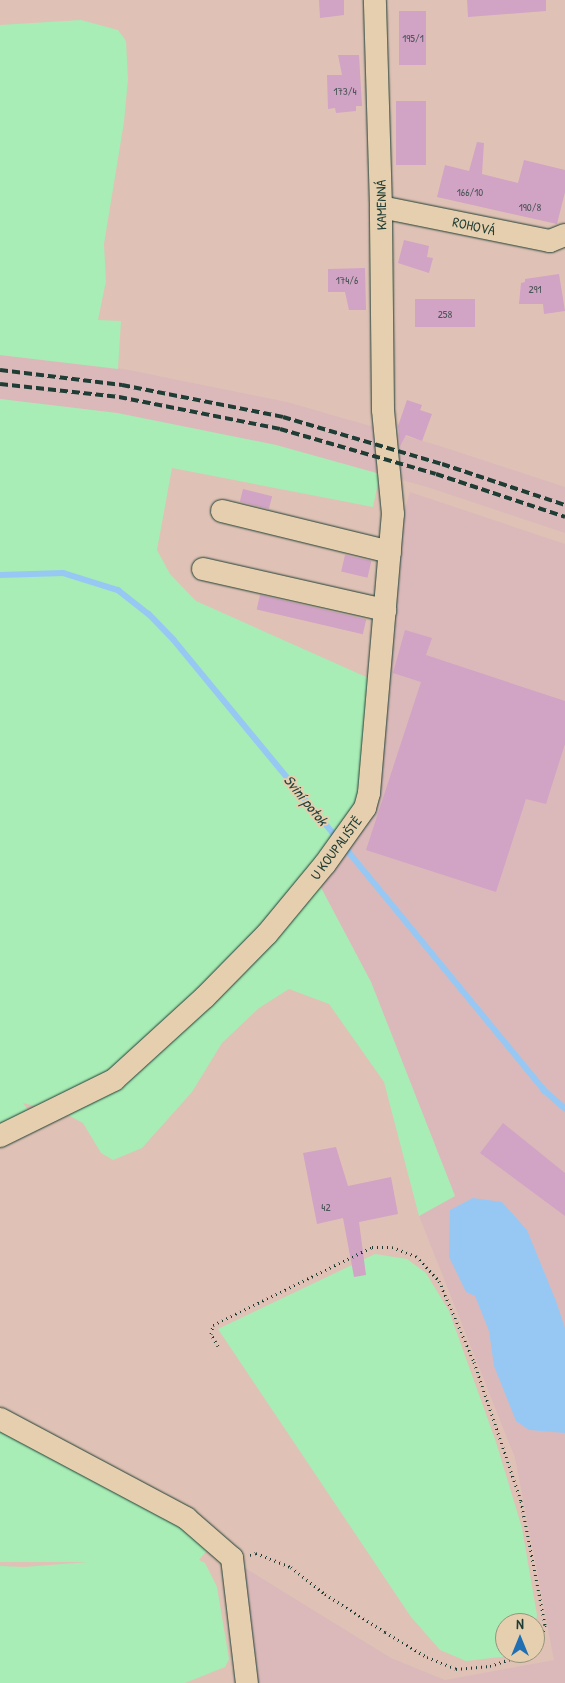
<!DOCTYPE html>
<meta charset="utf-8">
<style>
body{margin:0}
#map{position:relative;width:565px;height:1683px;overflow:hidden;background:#dfc2b5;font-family:"Patrick Hand",sans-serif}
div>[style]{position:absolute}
.built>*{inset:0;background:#dbb9ba}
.green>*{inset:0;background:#a8ecb6}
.water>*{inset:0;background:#97c8f3}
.stream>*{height:5.5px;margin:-2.75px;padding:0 2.75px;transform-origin:2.75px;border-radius:2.75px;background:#97c8f3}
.building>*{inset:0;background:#d1a3c5;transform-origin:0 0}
.path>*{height:3px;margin-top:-1.5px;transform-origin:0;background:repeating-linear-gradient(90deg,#1f3d34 0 1px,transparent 0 5px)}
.roads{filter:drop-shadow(0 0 1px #1f3d34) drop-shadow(0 0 1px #1f3d34)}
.minor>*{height:22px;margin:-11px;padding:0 11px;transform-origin:11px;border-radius:11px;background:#e5cfae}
.rail>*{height:4px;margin-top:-2px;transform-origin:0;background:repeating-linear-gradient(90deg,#1f3d34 0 8px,transparent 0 12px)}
span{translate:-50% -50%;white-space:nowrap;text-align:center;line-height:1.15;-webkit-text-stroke:4px #e5cfae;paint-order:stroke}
.number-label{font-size:11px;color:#4c5658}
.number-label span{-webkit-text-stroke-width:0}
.street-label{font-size:14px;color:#1f3d34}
.water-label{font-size:15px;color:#25443e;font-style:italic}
.north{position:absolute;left:495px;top:1613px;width:50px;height:50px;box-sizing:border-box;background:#e5cfae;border:1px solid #96957d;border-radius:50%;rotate:0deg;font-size:14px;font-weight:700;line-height:20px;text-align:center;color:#1f3d34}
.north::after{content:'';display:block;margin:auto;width:18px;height:22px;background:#1f6fb2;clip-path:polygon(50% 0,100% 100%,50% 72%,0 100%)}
</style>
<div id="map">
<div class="built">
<div style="clip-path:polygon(0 355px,124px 369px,287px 402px,440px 446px,565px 487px,565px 533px,427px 487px,276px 445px,117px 413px,0 399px)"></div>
<div style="clip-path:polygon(410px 492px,565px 544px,565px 1683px,255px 1683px,242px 1566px,391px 1658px,445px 1680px,554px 1660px,515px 1458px,419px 1216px,455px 1196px,371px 982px,318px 882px,352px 838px,401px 521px)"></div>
</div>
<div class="green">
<div style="clip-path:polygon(81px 20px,118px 30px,126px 41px,128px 79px,124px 122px,104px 244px,106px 281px,98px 320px,121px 321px,118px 369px,0 355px,0 25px)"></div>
<div style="clip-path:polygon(0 399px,117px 413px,276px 445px,380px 474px,373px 507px,172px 468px,157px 550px,170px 574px,196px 601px,373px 680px,363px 727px,378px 778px,318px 882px,371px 982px,455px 1196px,419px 1216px,384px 1082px,329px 1004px,289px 989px,259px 1008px,222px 1043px,192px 1092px,142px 1148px,113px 1160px,101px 1153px,83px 1123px,66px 1114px,23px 1103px,30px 1113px,0 1125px)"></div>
<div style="clip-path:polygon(375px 1254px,407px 1259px,426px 1273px,449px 1311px,496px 1442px,522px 1528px,537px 1615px,535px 1627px,535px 1623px,505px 1623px,505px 1653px,517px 1653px,509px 1656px,466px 1661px,440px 1650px,411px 1617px,218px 1329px)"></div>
<div style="clip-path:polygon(0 1424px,184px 1526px,209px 1548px,199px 1560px,205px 1563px,217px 1587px,229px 1659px,225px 1667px,185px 1683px,0 1683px,0 1566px,24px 1567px,88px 1562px,0 1562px)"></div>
</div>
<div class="water">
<div style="clip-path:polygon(473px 1198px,502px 1202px,527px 1230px,556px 1301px,565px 1328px,565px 1433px,529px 1430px,516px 1421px,494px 1366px,489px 1331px,475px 1296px,466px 1292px,449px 1257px,450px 1210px)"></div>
</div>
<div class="stream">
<div style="left:0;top:575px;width:63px;rotate:-1.8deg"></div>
<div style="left:63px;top:573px;width:58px;rotate:17.2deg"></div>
<div style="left:118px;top:590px;width:39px;rotate:38deg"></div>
<div style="left:149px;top:614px;width:36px;rotate:46deg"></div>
<div style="left:174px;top:640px;width:256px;rotate:50.5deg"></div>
<div style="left:343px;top:845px;width:317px;rotate:50.6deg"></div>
<div style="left:544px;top:1090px;width:28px;rotate:41deg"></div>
</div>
<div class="building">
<div style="clip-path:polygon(319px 0,344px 0,344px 15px,320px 18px)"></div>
<div style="clip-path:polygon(467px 0,546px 0,546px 11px,468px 17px)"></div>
<div style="left:399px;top:11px;width:27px;height:54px"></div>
<div style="clip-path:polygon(338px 55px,359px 55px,362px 106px,356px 106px,356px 111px,336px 113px,335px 108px,328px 109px,327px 75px,342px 75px)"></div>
<div style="left:396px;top:101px;width:30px;height:64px"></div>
<div style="clip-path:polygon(477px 142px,484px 143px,482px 174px,518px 183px,524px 160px,565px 170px,565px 192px,557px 224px,437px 197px,445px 165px,469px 171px)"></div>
<div style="clip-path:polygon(404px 240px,429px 246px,427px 257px,433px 258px,429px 273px,398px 263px)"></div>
<div style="clip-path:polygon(365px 268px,366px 310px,349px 310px,345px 292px,328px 292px,328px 269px)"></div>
<div style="clip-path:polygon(559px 274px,565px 311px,544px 314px,543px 304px,519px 304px,521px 283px,525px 282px,525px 279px)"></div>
<div style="left:475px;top:299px;width:28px;height:60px;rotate:90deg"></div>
<div style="clip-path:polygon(407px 400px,422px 405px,420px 410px,432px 414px,422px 441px,406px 435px,400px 446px,398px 426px)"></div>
<div style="left:243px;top:489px;width:30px;height:13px;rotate:14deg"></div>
<div style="left:345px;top:555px;width:27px;height:17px;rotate:13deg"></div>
<div style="left:260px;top:595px;width:109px;height:15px;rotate:13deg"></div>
<div style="clip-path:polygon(405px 630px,432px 638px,426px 655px,565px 701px,565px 744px,546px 804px,526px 799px,496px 892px,366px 850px,421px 682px,393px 673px)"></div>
<div style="clip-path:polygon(503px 1123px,565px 1173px,565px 1216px,480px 1153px)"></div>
<div style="clip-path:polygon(336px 1147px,348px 1186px,391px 1177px,398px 1214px,359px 1222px,366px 1275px,354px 1277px,343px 1218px,317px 1224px,303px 1153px)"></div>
</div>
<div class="path">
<div style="left:218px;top:1346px;width:14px;rotate:-120deg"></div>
<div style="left:211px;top:1334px;width:9px;rotate:-77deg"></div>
<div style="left:213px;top:1325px;width:177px;rotate:-26.1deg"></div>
<div style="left:372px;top:1247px;width:20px"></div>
<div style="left:392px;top:1247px;width:26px;rotate:21deg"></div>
<div style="left:416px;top:1256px;width:34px;rotate:47deg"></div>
<div style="left:439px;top:1281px;width:88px;rotate:66.6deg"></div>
<div style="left:474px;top:1362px;width:147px;rotate:71.3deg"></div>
<div style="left:521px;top:1501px;width:126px;rotate:79deg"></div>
<div style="left:545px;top:1625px;width:22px;rotate:106deg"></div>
<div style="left:539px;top:1646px;width:5px;rotate:143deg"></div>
<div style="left:250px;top:1555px;width:6px;rotate:-18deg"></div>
<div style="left:256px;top:1553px;width:38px;rotate:22deg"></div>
<div style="left:291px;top:1567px;width:43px;rotate:38.5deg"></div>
<div style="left:325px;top:1594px;width:71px;rotate:32.3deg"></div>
<div style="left:385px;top:1632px;width:49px;rotate:30.8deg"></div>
<div style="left:427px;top:1657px;width:31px;rotate:22deg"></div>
<div style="left:456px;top:1669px;width:34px;rotate:-5deg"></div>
<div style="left:490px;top:1666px;width:40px;rotate:-18.9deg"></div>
</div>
<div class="roads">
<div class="minor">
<div style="left:381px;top:207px;width:172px;rotate:11.4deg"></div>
<div style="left:550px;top:241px;width:16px;rotate:-22deg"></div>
<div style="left:222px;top:511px;width:173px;rotate:13.7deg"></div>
<div style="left:203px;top:569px;width:187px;rotate:12.7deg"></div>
<div style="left:0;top:1136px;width:127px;rotate:-26.2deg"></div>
<div style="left:114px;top:1080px;width:123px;rotate:-42.4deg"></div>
<div style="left:205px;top:997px;width:88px;rotate:-45.5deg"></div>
<div style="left:267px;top:934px;width:91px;rotate:-50.4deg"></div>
<div style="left:325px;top:864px;width:69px;rotate:-54.5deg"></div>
<div style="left:365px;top:808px;width:16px;rotate:-75deg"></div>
<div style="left:369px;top:793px;width:280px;rotate:-85.1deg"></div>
<div style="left:393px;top:514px;width:104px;rotate:-95.5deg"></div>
<div style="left:383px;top:410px;width:203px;rotate:-90.6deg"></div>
<div style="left:381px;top:207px;width:207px;rotate:-91.7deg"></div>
<div style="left:0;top:1419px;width:211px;rotate:28deg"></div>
<div style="left:186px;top:1518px;width:61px;rotate:41deg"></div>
<div style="left:232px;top:1558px;width:126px;rotate:83.2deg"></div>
</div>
</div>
<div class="rail">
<div style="left:0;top:370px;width:123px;rotate:7deg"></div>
<div style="left:122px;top:385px;width:164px;rotate:11.2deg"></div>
<div style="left:283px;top:417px;width:166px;rotate:16.5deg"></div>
<div style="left:442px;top:464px;width:130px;rotate:18.4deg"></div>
<div style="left:0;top:384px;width:120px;rotate:6.2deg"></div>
<div style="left:119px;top:397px;width:164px;rotate:11.2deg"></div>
<div style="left:280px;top:429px;width:162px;rotate:16.1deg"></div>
<div style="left:436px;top:474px;width:136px;rotate:18.4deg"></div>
</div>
<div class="number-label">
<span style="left:413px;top:38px">195/1</span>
<span style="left:345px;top:91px">173/4</span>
<span style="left:470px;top:192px">166/10</span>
<span style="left:530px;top:207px">190/8</span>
<span style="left:347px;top:280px">174/6</span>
<span style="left:535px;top:289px">291</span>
<span style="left:445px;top:314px">258</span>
<span style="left:326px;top:1207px">42</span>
</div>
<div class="street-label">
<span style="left:381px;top:205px;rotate:-91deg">KAMENNÁ</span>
<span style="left:474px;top:226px;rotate:12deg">ROHOVÁ</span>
<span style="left:336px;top:848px;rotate:-53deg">U KOUPALIŠTĚ</span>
</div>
<div class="water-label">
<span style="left:306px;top:800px;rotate:51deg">Sviní potok</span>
</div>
<div class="north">N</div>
</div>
